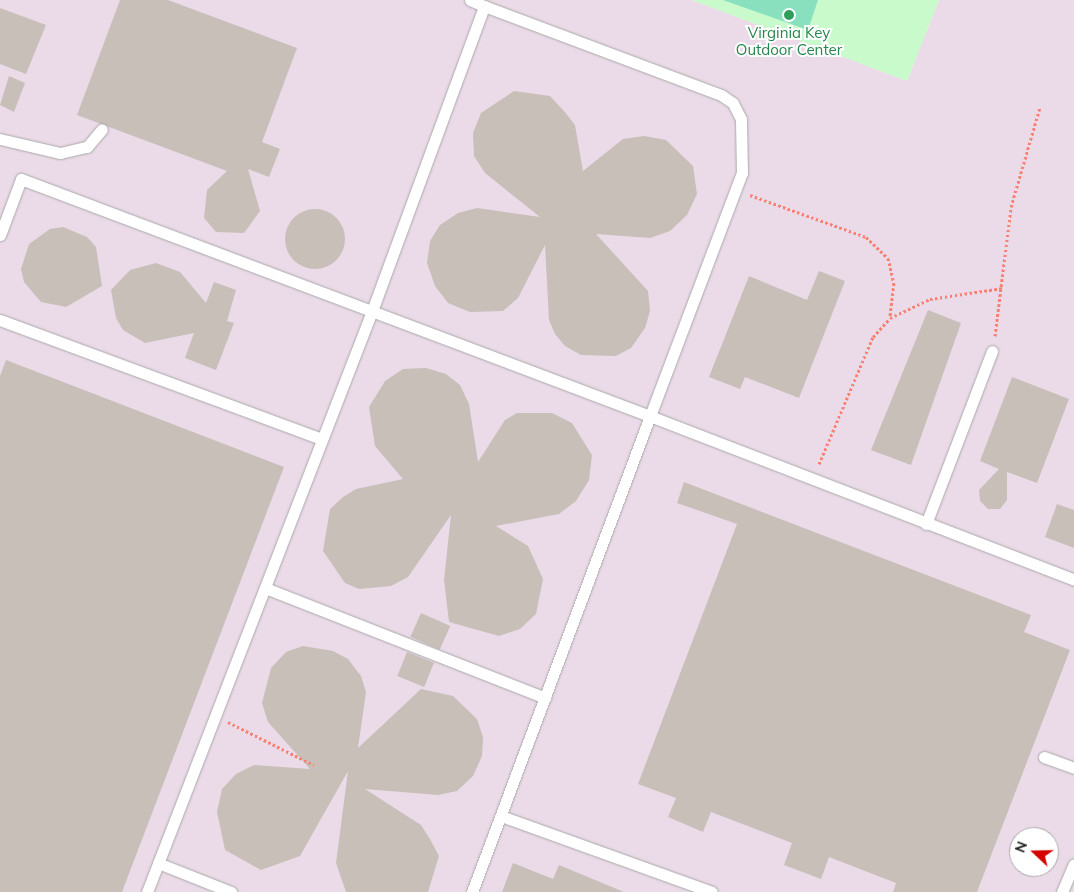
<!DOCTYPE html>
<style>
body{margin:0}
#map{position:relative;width:1074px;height:892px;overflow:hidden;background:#f2efe9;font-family:Mulish,sans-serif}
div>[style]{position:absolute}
.industrial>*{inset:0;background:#ebdbe8}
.park>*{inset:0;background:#c8facc}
.pitch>*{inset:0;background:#88e0be}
.building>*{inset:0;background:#c7bfb8;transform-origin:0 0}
.round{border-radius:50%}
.path>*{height:3px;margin-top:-1.5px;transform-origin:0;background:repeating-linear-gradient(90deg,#fa8072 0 2.5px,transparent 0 5px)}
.roads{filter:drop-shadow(0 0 1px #a9a9a9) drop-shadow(0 0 1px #a9a9a9)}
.service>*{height:11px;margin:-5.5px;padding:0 5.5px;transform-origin:5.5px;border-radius:5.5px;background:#fff}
.dots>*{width:14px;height:14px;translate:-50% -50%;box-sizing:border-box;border:2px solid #fff;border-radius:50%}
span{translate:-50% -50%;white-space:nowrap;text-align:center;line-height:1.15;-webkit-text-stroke:4px #fff;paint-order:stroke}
.leisure-label{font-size:15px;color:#27864d}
.north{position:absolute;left:1009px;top:827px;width:50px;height:50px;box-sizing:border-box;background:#fff;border:1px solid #a7a7a7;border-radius:50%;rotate:291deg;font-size:14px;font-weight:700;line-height:20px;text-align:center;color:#222}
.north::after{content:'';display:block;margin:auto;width:18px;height:22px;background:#d40000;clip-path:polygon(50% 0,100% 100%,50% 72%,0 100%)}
</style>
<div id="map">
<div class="industrial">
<div style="clip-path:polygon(evenodd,0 0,692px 0,907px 81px,939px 0,1074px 0,1074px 892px,0 892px,0 0,1019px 837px,1049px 837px,1049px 867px,1019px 867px,1019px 837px)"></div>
</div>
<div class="park">
<div style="clip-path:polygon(692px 0,939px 0,907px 81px)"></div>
</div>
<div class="pitch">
<div style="clip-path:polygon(723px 0,818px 0,808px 30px)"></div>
</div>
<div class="building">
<div style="clip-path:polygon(120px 0,168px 0,297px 48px,262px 142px,280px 149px,269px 177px,248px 169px,260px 211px,244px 233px,216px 232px,204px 218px,207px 190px,227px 171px,77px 115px)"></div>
<div style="clip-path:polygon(0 8px,46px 25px,26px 74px,0 64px)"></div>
<div style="clip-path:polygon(9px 76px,25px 83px,14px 112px,0 105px)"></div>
<div style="clip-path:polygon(514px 91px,550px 96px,564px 111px,575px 125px,583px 171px,623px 139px,644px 136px,666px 140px,693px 166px,697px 194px,687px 215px,670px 231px,650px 238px,596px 234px,648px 291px,650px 311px,645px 328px,631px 348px,616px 356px,581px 355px,565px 346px,555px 334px,549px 320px,545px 245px,518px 298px,503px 311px,470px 312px,448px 303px,435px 286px,427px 263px,430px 241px,440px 225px,458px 213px,477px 208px,540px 217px,485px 173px,474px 156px,473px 133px,481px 113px)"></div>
<div class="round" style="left:285px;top:209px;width:60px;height:60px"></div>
<div style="clip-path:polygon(63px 227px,87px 237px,96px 247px,102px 286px,66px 307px,41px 302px,24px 282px,21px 269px,29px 244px,50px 229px)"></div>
<div style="clip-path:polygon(156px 263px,180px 272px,206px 303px,214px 282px,236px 290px,227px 321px,234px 323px,216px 370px,185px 358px,194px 333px,145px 343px,123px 330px,116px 318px,111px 290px,130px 270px)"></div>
<div style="clip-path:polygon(819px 271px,845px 281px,799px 398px,745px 377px,740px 389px,709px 377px,749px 276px,807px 300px)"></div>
<div style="clip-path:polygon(928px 310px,961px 323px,911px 465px,871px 450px)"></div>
<div style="clip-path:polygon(6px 360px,284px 467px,122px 892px,0 892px,0 376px)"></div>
<div style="clip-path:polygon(426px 368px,446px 374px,460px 385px,469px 404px,478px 462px,505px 420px,517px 413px,552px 413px,572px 423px,592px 455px,589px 480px,576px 501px,559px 514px,496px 526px,528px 546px,543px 579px,536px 614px,520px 629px,499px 636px,449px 622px,444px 580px,451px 515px,408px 577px,391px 586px,359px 589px,345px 583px,323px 551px,330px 509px,343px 497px,356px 489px,403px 479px,375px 446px,369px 407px,385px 381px,403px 369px)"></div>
<div style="clip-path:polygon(1012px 377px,1069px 399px,1037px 483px,1007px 472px,1007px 500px,1000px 509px,988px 509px,980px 501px,979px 490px,999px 469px,980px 461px)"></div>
<div style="clip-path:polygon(684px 482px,1031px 615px,1024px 632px,1070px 650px,977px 892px,893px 892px,896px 883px,829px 857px,821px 879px,784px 865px,792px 843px,711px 812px,703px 832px,668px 817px,676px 798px,638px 784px,737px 524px,677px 503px)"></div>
<div style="clip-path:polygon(1057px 504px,1074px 510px,1074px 548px,1045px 537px)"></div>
<div style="left:421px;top:613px;width:32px;height:26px;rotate:24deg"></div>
<div style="clip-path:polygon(303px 646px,333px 651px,348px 659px,361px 676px,366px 692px,358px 748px,421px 689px,453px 696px,477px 719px,483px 737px,482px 756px,473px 776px,457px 791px,438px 795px,365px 789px,421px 825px,431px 841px,439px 856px,428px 892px,346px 892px,336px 863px,348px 771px,300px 856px,261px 870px,225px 850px,217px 812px,222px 789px,236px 774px,254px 765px,310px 769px,268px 722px,262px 703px,271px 668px,286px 652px)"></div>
<div style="left:407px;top:652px;width:29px;height:26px;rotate:22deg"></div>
<div style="clip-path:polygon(513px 863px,553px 879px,559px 865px,624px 892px,502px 892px)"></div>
</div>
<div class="path">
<div style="left:750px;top:195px;width:123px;rotate:19.9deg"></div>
<div style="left:866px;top:237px;width:30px;rotate:44deg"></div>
<div style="left:888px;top:258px;width:26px;rotate:77deg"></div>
<div style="left:894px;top:283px;width:34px;rotate:97deg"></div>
<div style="left:995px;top:336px;width:130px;rotate:-82.9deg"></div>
<div style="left:1011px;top:207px;width:104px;rotate:-73.8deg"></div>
<div style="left:819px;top:464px;width:138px;rotate:-67deg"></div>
<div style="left:873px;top:337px;width:25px;rotate:-48deg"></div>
<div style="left:890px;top:318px;width:44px;rotate:-25.4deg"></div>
<div style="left:930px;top:299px;width:74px;rotate:-8.6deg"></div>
<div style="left:228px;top:722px;width:96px;rotate:26.6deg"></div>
</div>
<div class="roads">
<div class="service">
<div style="left:0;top:139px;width:62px;rotate:13.1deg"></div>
<div style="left:60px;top:153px;width:28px;rotate:-13deg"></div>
<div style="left:87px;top:147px;width:23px;rotate:-50deg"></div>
<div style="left:0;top:235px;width:60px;rotate:-69.4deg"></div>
<div style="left:21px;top:179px;width:672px;rotate:20.65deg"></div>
<div style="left:650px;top:416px;width:260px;rotate:-69.3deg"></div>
<div style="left:742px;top:173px;width:54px;rotate:-91.1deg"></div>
<div style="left:741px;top:119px;width:18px;rotate:-117deg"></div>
<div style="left:733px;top:103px;width:14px;rotate:-146deg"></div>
<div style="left:721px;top:95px;width:253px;rotate:-159.4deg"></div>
<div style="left:0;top:320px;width:343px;rotate:20.3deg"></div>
<div style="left:926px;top:524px;width:185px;rotate:-69.1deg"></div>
<div style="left:265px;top:588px;width:301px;rotate:21.4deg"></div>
<div style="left:1044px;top:757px;width:32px;rotate:20deg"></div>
<div style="left:501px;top:816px;width:224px;rotate:19.8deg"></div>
<div style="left:158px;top:863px;width:79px;rotate:21.7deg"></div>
<div style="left:147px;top:892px;width:623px;rotate:-68.83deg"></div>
<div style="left:372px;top:311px;width:325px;rotate:-69.8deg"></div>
<div style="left:484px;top:6px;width:15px;rotate:-157deg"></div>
<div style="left:472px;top:892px;width:508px;rotate:-69.5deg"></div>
<div style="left:650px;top:416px;width:455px;rotate:21.1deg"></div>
<div style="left:1062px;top:892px;width:30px;rotate:-67deg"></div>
</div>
</div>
<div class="dots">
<div style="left:789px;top:15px;background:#2e9e5b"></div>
</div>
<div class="leisure-label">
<span style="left:789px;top:41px">Virginia Key<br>Outdoor Center</span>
</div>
<div class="north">N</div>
</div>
